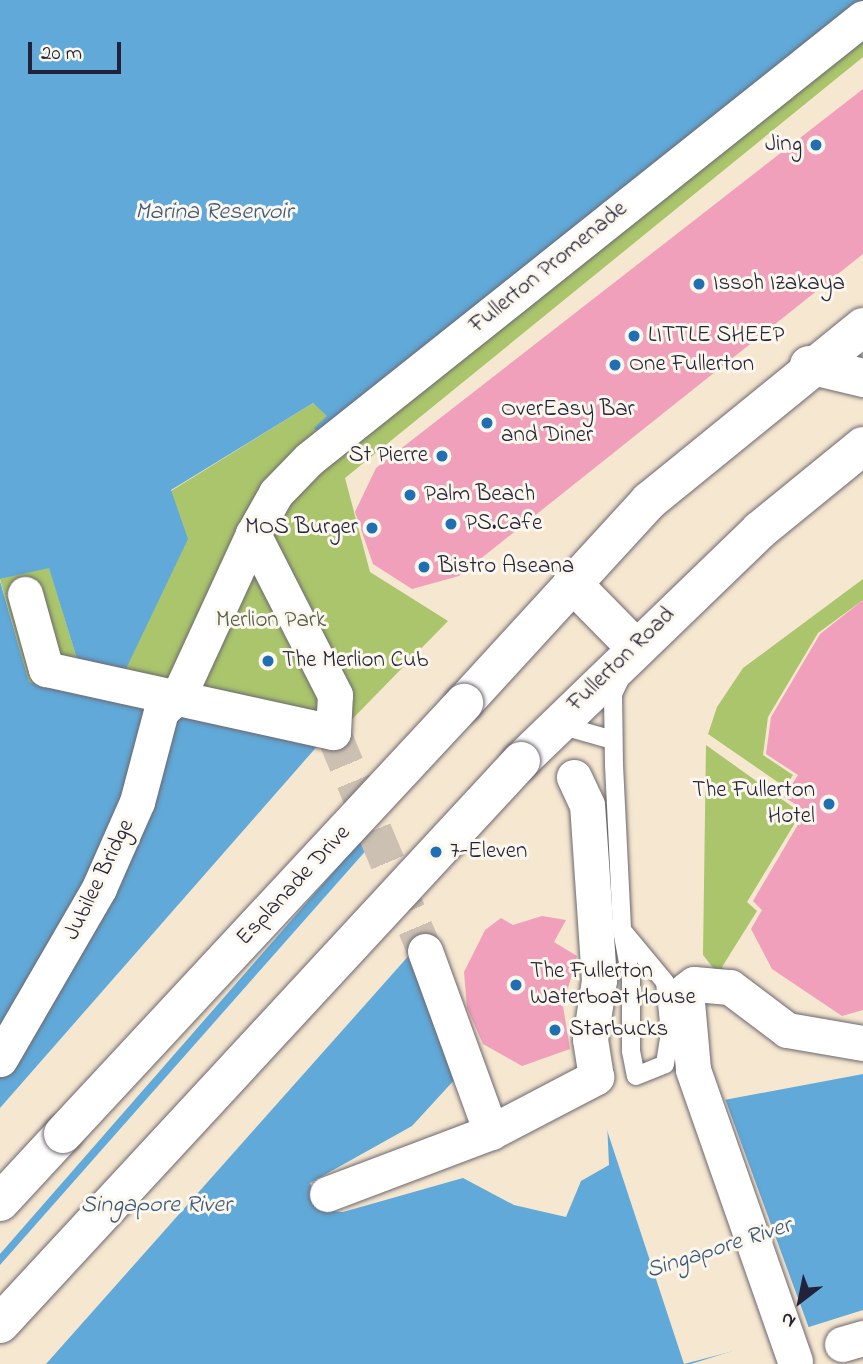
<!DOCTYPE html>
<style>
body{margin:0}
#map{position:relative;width:863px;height:1364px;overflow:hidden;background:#f6e7d0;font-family:"Indie Flower",sans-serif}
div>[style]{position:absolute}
.green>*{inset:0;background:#aac56b}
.water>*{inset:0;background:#61a9d8}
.pier>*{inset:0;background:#f6e7d0}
.building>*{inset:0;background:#f0a0bb}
.street-tunnel>*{height:35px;margin-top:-17.5px;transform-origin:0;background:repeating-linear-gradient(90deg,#ccc0b2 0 35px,transparent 0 53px)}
.roads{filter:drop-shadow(0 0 2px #6c676f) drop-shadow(0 0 2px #6c676f)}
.lane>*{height:18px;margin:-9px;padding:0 9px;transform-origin:9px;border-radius:9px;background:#fff}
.street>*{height:35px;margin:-17.5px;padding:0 17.5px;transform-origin:17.5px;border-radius:17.5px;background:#fff}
.highway>*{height:38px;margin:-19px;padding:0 19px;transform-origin:19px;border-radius:19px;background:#fff}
.bridges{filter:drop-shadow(0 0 2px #6c676f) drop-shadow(0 0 2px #6c676f)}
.highway-bridge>*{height:38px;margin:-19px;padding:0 19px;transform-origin:19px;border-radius:19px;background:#fff}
.dots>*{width:19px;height:19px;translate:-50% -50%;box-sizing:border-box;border:4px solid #fbf7ec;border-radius:50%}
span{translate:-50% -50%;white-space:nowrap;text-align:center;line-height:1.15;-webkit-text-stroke:6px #fbf7ec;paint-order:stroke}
.poi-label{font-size:23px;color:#22223b}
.right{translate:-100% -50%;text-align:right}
.left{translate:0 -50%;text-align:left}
.street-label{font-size:23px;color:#22223b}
.park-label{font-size:23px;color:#525b4c}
.water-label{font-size:24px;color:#3b587a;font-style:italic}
.north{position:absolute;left:765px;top:1266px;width:70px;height:70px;-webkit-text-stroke:5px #fbf7ec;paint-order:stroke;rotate:212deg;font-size:19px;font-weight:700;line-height:28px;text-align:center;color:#22223b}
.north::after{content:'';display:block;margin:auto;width:24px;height:32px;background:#22223b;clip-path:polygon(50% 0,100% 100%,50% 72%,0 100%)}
.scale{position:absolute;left:28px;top:42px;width:93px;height:32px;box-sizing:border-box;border:4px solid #22223b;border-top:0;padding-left:9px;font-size:21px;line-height:24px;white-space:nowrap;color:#22223b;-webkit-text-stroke:5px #fbf7ec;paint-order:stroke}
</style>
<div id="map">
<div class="green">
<div style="clip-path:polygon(863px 6px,863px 57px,345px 478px,370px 572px,448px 621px,325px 747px,29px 682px,0 579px,49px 567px,77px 659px,171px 491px,313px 403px,328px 416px)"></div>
<div style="clip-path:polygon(863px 579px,863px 600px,818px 633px,768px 717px,763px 755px,793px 775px,785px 787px,708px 734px,717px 707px,743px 668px)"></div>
<div style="clip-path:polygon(706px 745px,801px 813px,747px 902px,757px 911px,722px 967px,728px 975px,722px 979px,703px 955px)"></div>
</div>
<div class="water">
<div style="clip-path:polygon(0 0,863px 0,863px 6px,321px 435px,314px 428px,327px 416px,313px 403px,171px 490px,188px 539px,124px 673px,77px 659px,49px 568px,0 579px)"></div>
<div style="clip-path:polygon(0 581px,29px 682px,325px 747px,456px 1078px,412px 1126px,310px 1183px,318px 1210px,343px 1212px,463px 1178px,514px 1205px,566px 1217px,581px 1181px,609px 1165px,607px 1122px,863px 1074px,863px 1310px,691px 1364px,0 1364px)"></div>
</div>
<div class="pier">
<div style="clip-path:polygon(320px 743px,328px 746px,365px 836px,0 1254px,0 1108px)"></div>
<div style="clip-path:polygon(369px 847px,412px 952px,46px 1364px,0 1364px,0 1265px)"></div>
<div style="clip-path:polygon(724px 1096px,810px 1331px,684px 1364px,604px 1121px)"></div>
</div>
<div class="building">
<div style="clip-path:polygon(863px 89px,863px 254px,459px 576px,412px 589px,373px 564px,355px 512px,376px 468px)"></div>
<div style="clip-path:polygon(863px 600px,863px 1010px,842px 1016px,772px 969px,751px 929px,762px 910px,753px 901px,806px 811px,784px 797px,798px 775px,766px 754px,771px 717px,820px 634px)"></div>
<div style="clip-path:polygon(542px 916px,566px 920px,554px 942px,577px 956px,563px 1006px,570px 1049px,522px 1066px,483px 1044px,467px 1008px,464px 972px,485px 930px,501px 918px,513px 925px)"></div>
</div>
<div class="street-tunnel">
<div style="left:333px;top:732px;width:238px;rotate:67.2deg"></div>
</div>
<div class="roads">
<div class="lane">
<div style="left:621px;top:677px;width:19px;rotate:115deg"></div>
<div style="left:613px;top:694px;width:71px;rotate:89.2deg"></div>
<div style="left:614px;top:765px;width:165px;rotate:87.2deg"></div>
<div style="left:622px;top:930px;width:50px;rotate:79.6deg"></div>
<div style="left:631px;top:979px;width:72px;rotate:90deg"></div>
<div style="left:631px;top:1051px;width:25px;rotate:79deg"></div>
<div style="left:636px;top:1076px;width:31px;rotate:-22deg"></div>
<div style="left:665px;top:1064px;width:31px;rotate:-81deg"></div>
<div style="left:670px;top:1033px;width:51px;rotate:-95.6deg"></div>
<div style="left:665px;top:982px;width:67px;rotate:-129.6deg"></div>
<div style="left:560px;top:725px;width:55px;rotate:15.8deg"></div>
</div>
<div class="street">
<div style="left:25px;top:594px;width:78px;rotate:74.4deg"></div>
<div style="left:46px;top:669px;width:294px;rotate:12.4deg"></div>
<div style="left:333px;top:732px;width:37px;rotate:-87deg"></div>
<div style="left:335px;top:695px;width:181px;rotate:-117deg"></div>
<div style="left:253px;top:534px;width:47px;rotate:-60.7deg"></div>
<div style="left:276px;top:493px;width:47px;rotate:-45.9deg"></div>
<div style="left:309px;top:459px;width:708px;rotate:-38.52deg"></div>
<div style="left:425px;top:951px;width:193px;rotate:70deg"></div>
<div style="left:491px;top:1132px;width:119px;rotate:-27.6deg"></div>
<div style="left:596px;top:1077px;width:38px;rotate:-99deg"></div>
<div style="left:590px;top:1039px;width:60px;rotate:-81.3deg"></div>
<div style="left:599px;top:980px;width:175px;rotate:-93.9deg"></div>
<div style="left:587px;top:805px;width:31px;rotate:-115deg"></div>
<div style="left:0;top:1059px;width:198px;rotate:-59.9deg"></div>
<div style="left:99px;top:888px;width:94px;rotate:-66.2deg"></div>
<div style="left:137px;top:802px;width:94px;rotate:-75.2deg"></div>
<div style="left:161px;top:711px;width:24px;rotate:-42deg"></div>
<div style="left:179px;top:695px;width:177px;rotate:-65.3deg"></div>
<div style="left:327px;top:1194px;width:175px;rotate:-20.7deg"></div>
<div style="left:842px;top:1344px;width:22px;rotate:-16deg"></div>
<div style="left:795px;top:1361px;width:309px;rotate:-109.3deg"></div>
<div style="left:693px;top:1069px;width:79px;rotate:-95.1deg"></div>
<div style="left:686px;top:990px;width:10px;rotate:-37deg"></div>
<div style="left:694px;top:984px;width:36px;rotate:5deg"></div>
<div style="left:730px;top:987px;width:71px;rotate:37deg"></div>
<div style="left:787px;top:1030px;width:77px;rotate:9.7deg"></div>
</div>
<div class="highway">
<div style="left:809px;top:365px;width:56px;rotate:13.5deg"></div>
<div style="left:572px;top:583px;width:90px;rotate:45.5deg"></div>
<div style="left:464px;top:703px;width:274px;rotate:-47.5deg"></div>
<div style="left:649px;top:501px;width:276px;rotate:-39.1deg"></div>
<div style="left:521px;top:761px;width:332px;rotate:-44deg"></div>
<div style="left:760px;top:530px;width:133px;rotate:-39.2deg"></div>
<div style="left:0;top:1202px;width:93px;rotate:-47.2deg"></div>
</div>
</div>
<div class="bridges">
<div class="highway-bridge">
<div style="left:63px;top:1134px;width:589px;rotate:-47.07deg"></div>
<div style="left:0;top:1324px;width:767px;rotate:-47.22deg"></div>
</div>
</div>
<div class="dots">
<div style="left:816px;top:145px;background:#1f6fb2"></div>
<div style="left:699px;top:284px;background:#1f6fb2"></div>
<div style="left:634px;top:336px;background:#1f6fb2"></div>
<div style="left:615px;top:365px;background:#1f6fb2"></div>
<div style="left:487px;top:423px;background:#1f6fb2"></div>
<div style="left:442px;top:456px;background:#1f6fb2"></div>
<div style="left:410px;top:495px;background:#1f6fb2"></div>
<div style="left:451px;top:524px;background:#1f6fb2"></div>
<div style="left:372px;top:528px;background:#1f6fb2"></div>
<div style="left:424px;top:567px;background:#1f6fb2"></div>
<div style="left:268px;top:661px;background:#1f6fb2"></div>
<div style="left:829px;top:804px;background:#1f6fb2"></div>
<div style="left:436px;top:852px;background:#1f6fb2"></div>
<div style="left:516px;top:985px;background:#1f6fb2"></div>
<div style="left:555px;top:1030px;background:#1f6fb2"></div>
</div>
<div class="poi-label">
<span class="right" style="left:802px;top:145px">Jing</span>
<span class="left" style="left:713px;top:284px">Issoh Izakaya</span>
<span class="left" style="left:648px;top:336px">LITTLE SHEEP</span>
<span class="left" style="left:629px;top:365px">One Fullerton</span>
<span class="left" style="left:501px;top:423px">OverEasy Bar<br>and Diner</span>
<span class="right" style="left:428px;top:456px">St Pierre</span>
<span class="left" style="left:424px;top:495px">Palm Beach</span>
<span class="left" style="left:465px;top:524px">PS.Cafe</span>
<span class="right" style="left:358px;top:528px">MOS Burger</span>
<span class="left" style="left:438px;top:567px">Bistro Aseana</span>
<span class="left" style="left:282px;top:661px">The Merlion Cub</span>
<span class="right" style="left:815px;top:804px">The Fullerton<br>Hotel</span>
<span class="left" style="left:450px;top:852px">7-Eleven</span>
<span class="left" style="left:530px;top:985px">The Fullerton<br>Waterboat House</span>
<span class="left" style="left:569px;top:1030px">Starbucks</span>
</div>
<div class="street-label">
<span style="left:549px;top:268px;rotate:-39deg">Fullerton Promenade</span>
<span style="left:622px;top:660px;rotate:-44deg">Fullerton Road</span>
<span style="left:100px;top:880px;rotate:-64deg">Jubilee Bridge</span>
<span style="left:294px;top:886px;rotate:-47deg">Esplanade Drive</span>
</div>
<div class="park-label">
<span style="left:271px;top:621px">Merlion Park</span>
</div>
<div class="water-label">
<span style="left:214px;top:213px">Marina Reservoir</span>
<span style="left:156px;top:1206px">Singapore River</span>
<span style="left:719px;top:1249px;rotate:-18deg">Singapore River</span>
</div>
<div class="north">N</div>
<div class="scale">20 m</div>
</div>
